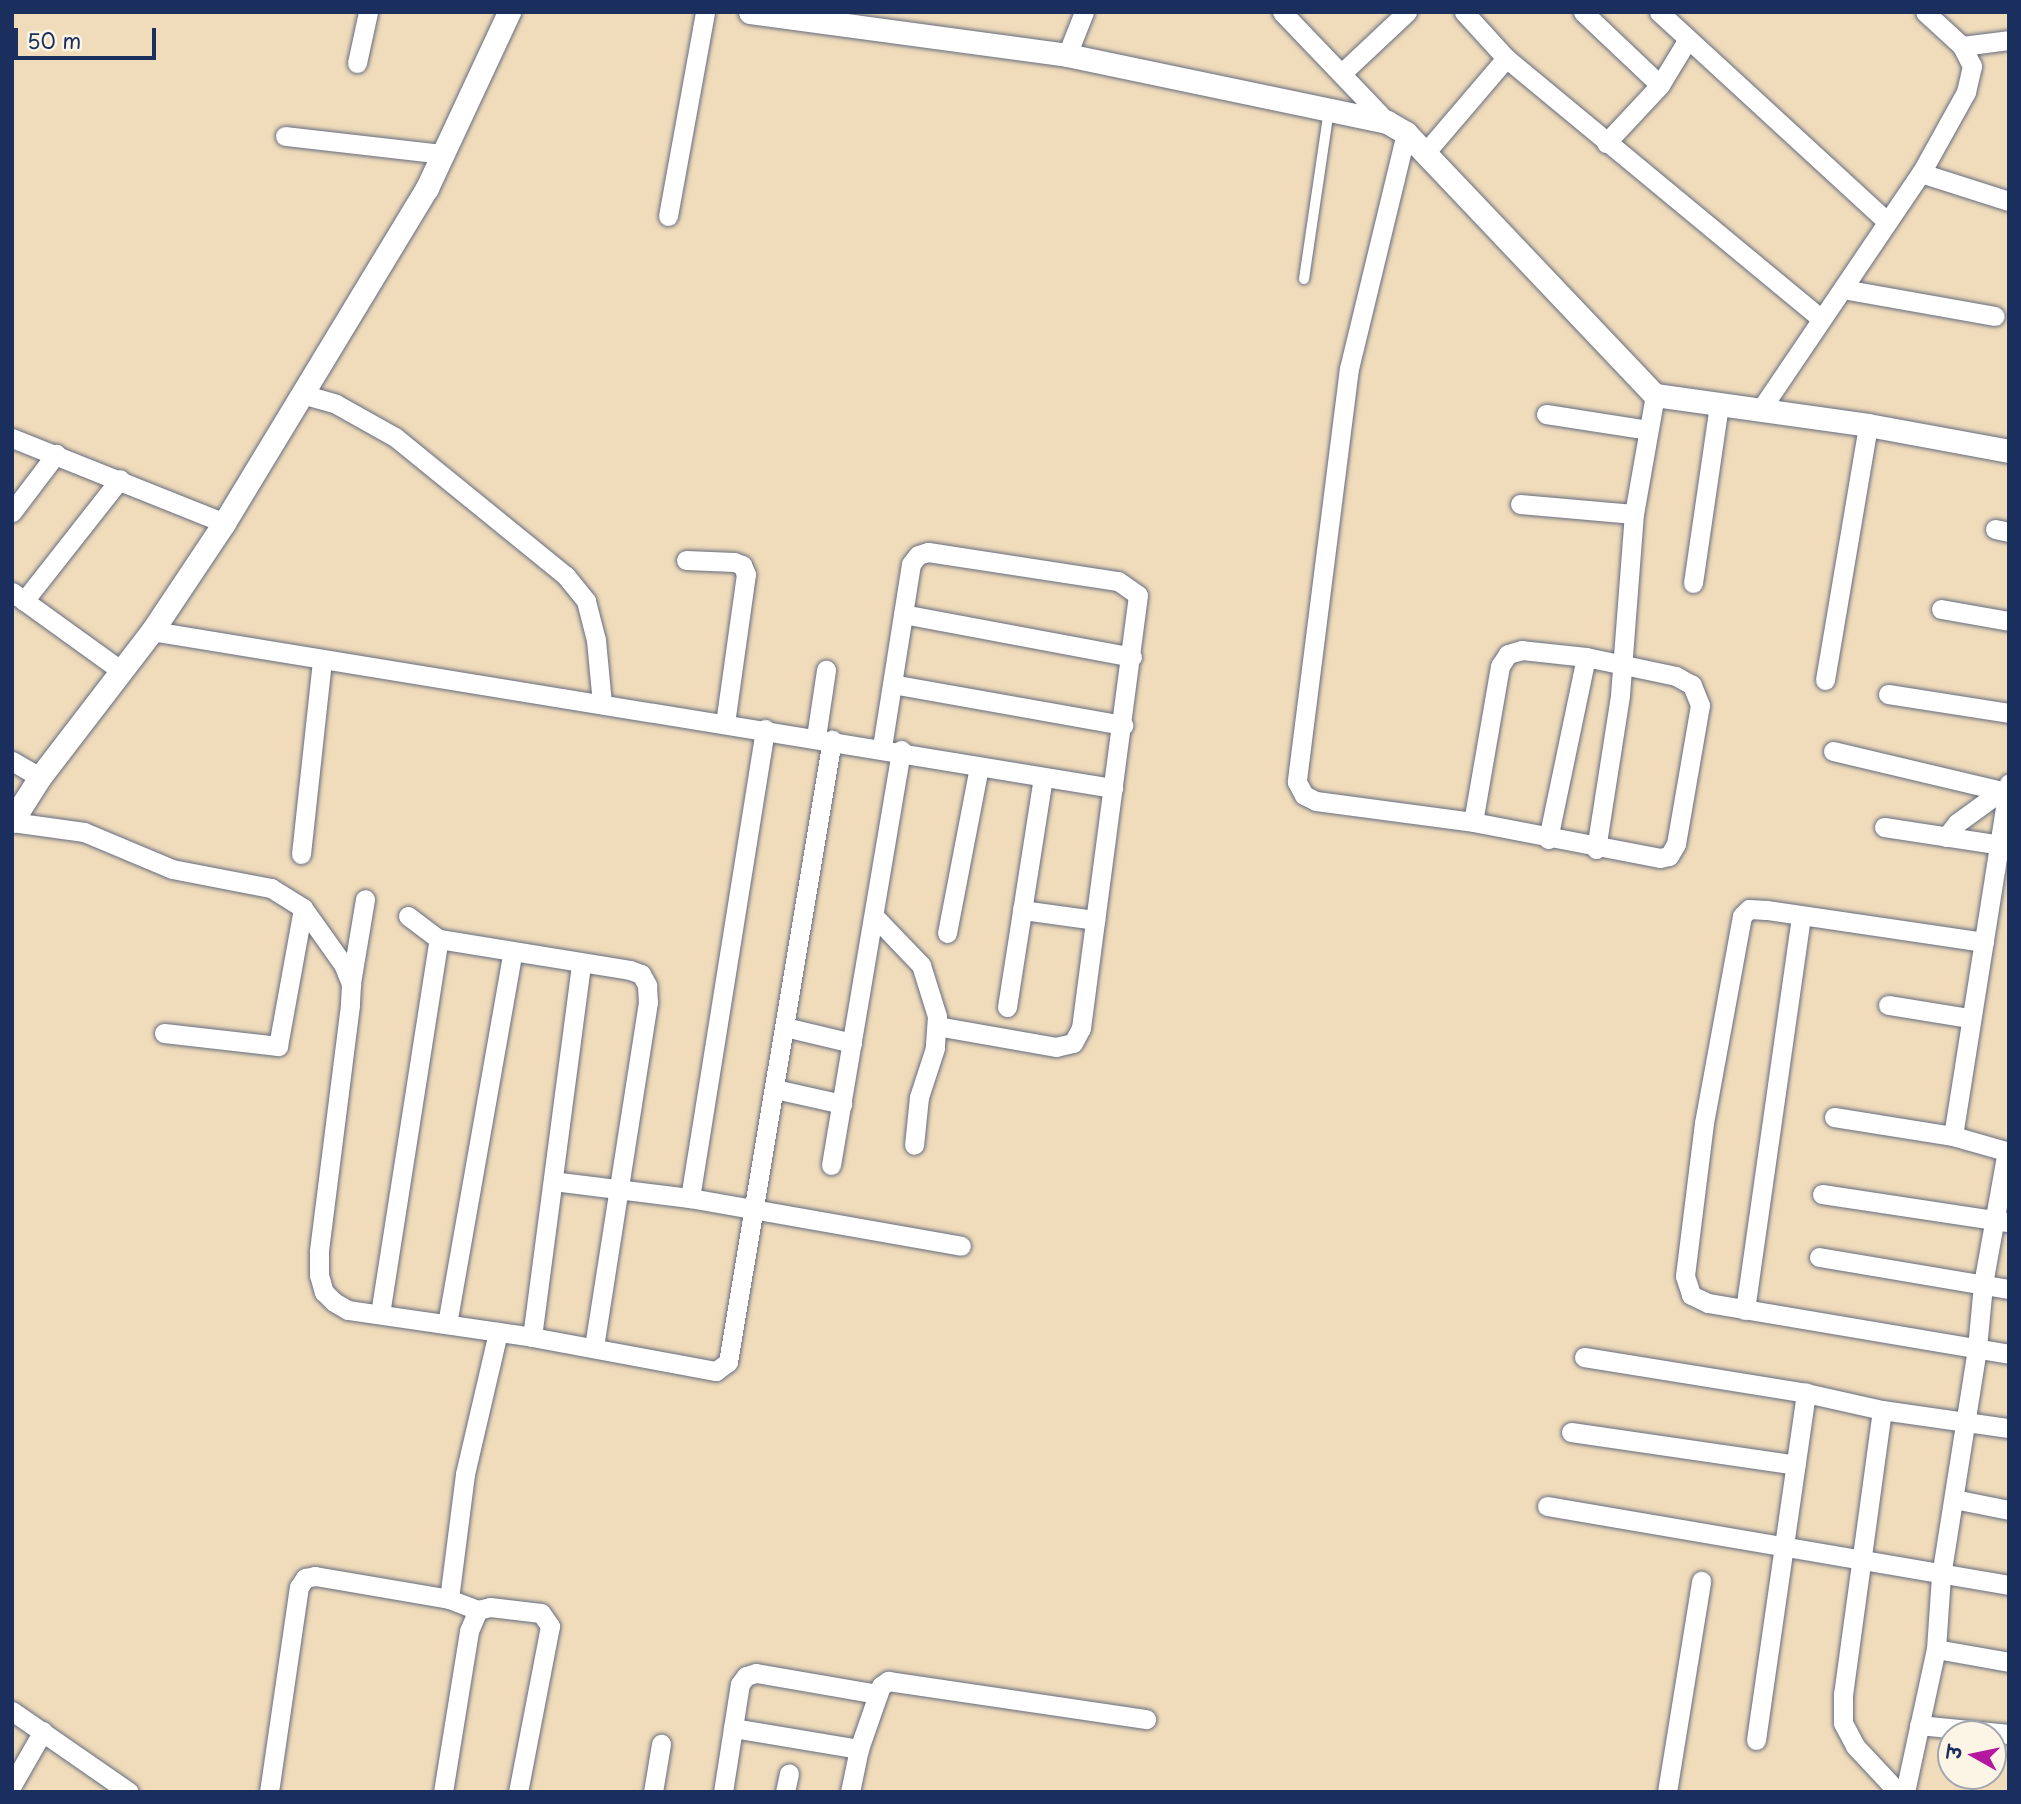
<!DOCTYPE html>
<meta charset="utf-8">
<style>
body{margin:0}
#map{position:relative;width:2021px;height:1804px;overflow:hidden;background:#f0dcbb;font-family:"Playpen Sans","Playpen Sans Deva",sans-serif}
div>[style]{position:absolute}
.roads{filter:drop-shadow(0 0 2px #666c7f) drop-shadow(0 0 2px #666c7f)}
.service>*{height:10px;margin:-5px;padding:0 5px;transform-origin:5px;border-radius:5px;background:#fff}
.minor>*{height:19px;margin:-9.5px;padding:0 9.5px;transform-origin:9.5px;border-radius:9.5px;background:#fff}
.tertiary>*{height:23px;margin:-11.5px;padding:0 11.5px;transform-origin:11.5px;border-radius:11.5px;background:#fff}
span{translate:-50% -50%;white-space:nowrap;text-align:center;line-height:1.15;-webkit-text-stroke:5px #fcf5e5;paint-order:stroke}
.frame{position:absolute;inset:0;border:14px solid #1b2f5e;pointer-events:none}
.north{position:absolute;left:1937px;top:1720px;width:70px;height:70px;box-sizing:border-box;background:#fcf5e5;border:2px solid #a2a6af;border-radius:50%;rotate:279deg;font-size:19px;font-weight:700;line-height:28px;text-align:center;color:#1b2f5e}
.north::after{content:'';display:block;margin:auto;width:24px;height:32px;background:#b5179e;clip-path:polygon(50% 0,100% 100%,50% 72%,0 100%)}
.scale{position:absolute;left:14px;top:28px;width:142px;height:32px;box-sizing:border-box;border:4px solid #1b2f5e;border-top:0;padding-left:9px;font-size:21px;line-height:24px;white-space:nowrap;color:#1b2f5e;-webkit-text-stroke:5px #fcf5e5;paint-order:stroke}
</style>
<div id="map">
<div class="roads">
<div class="service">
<div style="left:1304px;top:279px;width:171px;rotate:-81.6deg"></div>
</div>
<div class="minor">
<div style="left:1282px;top:12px;width:152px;rotate:46.3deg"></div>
<div style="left:1464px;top:12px;width:62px;rotate:47.6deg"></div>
<div style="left:1506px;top:58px;width:409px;rotate:39.6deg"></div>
<div style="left:1583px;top:12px;width:106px;rotate:43.5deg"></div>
<div style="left:1659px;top:12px;width:310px;rotate:42.6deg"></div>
<div style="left:1962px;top:46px;width:47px;rotate:-7.3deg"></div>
<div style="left:1067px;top:55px;width:46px;rotate:-68.4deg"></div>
<div style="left:357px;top:63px;width:52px;rotate:-77.8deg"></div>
<div style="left:1343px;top:72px;width:88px;rotate:-43.2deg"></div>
<div style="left:1406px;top:133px;width:242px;rotate:103.6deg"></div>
<div style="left:1349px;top:368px;width:417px;rotate:97.2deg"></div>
<div style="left:1297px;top:782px;width:15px;rotate:62deg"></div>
<div style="left:1304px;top:795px;width:13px;rotate:27deg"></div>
<div style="left:1316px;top:801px;width:158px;rotate:7.6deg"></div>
<div style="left:1473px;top:822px;width:190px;rotate:10.9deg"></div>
<div style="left:1660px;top:858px;width:9px;rotate:-13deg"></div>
<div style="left:1669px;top:856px;width:14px;rotate:-60deg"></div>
<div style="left:1676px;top:844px;width:141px;rotate:-80.2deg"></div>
<div style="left:1700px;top:705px;width:22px;rotate:-112deg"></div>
<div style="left:1692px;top:685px;width:18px;rotate:-151deg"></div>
<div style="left:1676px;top:676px;width:92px;rotate:-168.1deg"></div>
<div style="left:1586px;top:657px;width:64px;rotate:-173.8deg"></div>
<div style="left:1522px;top:650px;width:15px;rotate:164deg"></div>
<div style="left:1508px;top:654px;width:14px;rotate:124deg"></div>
<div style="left:1500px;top:666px;width:158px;rotate:99.8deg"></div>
<div style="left:285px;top:136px;width:159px;rotate:6.5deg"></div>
<div style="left:1606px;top:143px;width:79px;rotate:-47deg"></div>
<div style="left:1660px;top:85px;width:54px;rotate:-58.7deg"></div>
<div style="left:1425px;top:153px;width:125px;rotate:-49.5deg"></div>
<div style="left:1921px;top:173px;width:92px;rotate:17.7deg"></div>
<div style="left:668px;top:216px;width:207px;rotate:-79.7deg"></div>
<div style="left:1843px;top:289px;width:154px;rotate:10.1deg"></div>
<div style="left:302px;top:394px;width:35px;rotate:16deg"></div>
<div style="left:336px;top:404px;width:68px;rotate:29.2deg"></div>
<div style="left:395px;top:437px;width:220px;rotate:39.1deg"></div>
<div style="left:566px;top:576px;width:32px;rotate:51deg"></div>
<div style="left:586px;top:601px;width:40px;rotate:75.6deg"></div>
<div style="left:596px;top:640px;width:64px;rotate:84.6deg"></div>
<div style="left:1761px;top:409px;width:285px;rotate:-55.9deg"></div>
<div style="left:1921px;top:173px;width:93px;rotate:-60.9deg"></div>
<div style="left:1966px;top:92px;width:27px;rotate:-77deg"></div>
<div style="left:1972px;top:66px;width:22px;rotate:-117deg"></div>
<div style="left:1962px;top:46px;width:50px;rotate:-137.4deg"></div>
<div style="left:1546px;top:414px;width:103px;rotate:8.9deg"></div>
<div style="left:12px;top:438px;width:228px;rotate:21.8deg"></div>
<div style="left:1520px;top:504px;width:114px;rotate:5deg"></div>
<div style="left:12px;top:512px;width:73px;rotate:-52.8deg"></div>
<div style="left:1995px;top:529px;width:14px;rotate:12deg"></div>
<div style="left:686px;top:560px;width:48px;rotate:2.4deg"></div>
<div style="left:734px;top:562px;width:9px;rotate:21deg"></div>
<div style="left:742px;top:565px;width:10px;rotate:66deg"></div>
<div style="left:746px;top:574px;width:150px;rotate:98deg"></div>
<div style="left:1693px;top:583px;width:180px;rotate:-81.7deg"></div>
<div style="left:12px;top:592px;width:133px;rotate:35.8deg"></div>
<div style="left:24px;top:601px;width:155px;rotate:-51.8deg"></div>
<div style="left:1941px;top:609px;width:69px;rotate:10deg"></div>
<div style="left:903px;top:614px;width:233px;rotate:10.6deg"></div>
<div style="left:152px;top:631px;width:974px;rotate:9.28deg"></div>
<div style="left:1825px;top:680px;width:259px;rotate:-80.4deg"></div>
<div style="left:892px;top:684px;width:235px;rotate:10.1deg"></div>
<div style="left:1888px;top:694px;width:122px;rotate:8.9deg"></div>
<div style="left:816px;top:737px;width:68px;rotate:-81.5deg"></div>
<div style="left:882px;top:747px;width:185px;rotate:-81deg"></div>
<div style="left:911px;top:564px;width:11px;rotate:-52deg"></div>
<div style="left:918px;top:555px;width:10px;rotate:-17deg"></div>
<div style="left:928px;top:552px;width:192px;rotate:8.7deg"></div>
<div style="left:1118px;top:581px;width:24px;rotate:35deg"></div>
<div style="left:1138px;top:595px;width:437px;rotate:97.5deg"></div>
<div style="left:1081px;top:1028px;width:17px;rotate:118deg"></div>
<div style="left:1073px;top:1043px;width:17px;rotate:167deg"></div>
<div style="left:1056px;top:1047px;width:121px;rotate:-170deg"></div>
<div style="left:1833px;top:751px;width:179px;rotate:13.3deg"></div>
<div style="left:12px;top:761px;width:32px;rotate:30deg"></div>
<div style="left:12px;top:822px;width:73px;rotate:7.9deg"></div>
<div style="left:84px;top:832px;width:95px;rotate:22.8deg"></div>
<div style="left:172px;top:869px;width:101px;rotate:10.9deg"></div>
<div style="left:271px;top:888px;width:38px;rotate:32deg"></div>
<div style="left:303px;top:908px;width:69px;rotate:54.5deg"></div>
<div style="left:343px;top:964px;width:22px;rotate:68deg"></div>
<div style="left:351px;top:984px;width:21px;rotate:93deg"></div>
<div style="left:350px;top:1005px;width:249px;rotate:97.2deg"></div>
<div style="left:319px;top:1252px;width:23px;rotate:90deg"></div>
<div style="left:319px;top:1275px;width:18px;rotate:74deg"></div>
<div style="left:324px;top:1292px;width:14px;rotate:45deg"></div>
<div style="left:334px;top:1302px;width:16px;rotate:30deg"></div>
<div style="left:348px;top:1310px;width:186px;rotate:8.3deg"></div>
<div style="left:532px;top:1337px;width:187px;rotate:10.5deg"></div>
<div style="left:716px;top:1371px;width:15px;rotate:-37deg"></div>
<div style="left:728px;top:1362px;width:631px;rotate:-80.51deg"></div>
<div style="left:1884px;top:827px;width:118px;rotate:8.7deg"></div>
<div style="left:1946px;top:837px;width:18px;rotate:-52deg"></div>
<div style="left:1957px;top:823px;width:54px;rotate:-36deg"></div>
<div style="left:1548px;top:839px;width:186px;rotate:-78.2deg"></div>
<div style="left:1596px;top:849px;width:156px;rotate:-81.1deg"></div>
<div style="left:1620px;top:695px;width:182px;rotate:-85.6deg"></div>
<div style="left:1634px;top:514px;width:121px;rotate:-80deg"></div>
<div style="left:301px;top:854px;width:194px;rotate:-83.8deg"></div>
<div style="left:1022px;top:910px;width:74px;rotate:7.8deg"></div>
<div style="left:408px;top:916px;width:39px;rotate:37deg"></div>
<div style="left:439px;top:939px;width:193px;rotate:9.2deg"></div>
<div style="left:630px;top:970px;width:12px;rotate:20deg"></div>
<div style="left:641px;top:974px;width:13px;rotate:61deg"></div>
<div style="left:647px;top:985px;width:17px;rotate:87deg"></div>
<div style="left:648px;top:1002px;width:350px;rotate:98.9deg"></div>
<div style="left:874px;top:916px;width:68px;rotate:46.2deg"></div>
<div style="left:921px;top:965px;width:53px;rotate:72.6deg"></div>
<div style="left:937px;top:1016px;width:32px;rotate:94deg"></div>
<div style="left:935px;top:1048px;width:52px;rotate:108.1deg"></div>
<div style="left:919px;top:1097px;width:48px;rotate:95.9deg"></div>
<div style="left:947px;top:933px;width:169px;rotate:-79.1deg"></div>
<div style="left:1984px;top:942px;width:220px;rotate:-171.6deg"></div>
<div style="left:1766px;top:910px;width:17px;rotate:-177deg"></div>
<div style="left:1749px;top:909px;width:10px;rotate:135deg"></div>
<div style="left:1742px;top:916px;width:210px;rotate:100.4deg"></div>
<div style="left:1704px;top:1123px;width:154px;rotate:97.1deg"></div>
<div style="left:1685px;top:1276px;width:20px;rotate:72deg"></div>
<div style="left:1691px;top:1295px;width:19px;rotate:25deg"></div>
<div style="left:1708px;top:1303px;width:305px;rotate:9.6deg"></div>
<div style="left:351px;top:983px;width:85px;rotate:-80.5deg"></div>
<div style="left:1888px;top:1005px;width:81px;rotate:9.2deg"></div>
<div style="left:1007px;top:1007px;width:232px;rotate:-81.1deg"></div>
<div style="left:785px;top:1027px;width:69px;rotate:13.4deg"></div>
<div style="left:164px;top:1033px;width:115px;rotate:6.5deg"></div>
<div style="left:278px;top:1046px;width:140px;rotate:-79.7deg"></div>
<div style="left:775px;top:1089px;width:69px;rotate:12.6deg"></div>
<div style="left:1834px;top:1117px;width:121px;rotate:9.1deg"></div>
<div style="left:1953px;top:1136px;width:58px;rotate:15.9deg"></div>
<div style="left:1953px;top:1136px;width:357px;rotate:-81deg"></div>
<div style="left:831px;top:1165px;width:421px;rotate:-80.4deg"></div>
<div style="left:553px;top:1181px;width:138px;rotate:7.1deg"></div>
<div style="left:690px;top:1198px;width:275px;rotate:10deg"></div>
<div style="left:1822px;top:1194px;width:188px;rotate:8.6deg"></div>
<div style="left:690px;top:1198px;width:475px;rotate:-80.9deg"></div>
<div style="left:1819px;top:1257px;width:193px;rotate:9.6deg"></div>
<div style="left:1745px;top:1310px;width:397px;rotate:-81.9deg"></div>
<div style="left:380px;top:1314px;width:380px;rotate:-81.1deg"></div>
<div style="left:447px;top:1324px;width:376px;rotate:-80deg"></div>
<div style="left:532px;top:1337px;width:375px;rotate:-82.5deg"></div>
<div style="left:1584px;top:1357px;width:225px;rotate:9.2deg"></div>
<div style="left:1806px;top:1393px;width:78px;rotate:12.6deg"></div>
<div style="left:1882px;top:1410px;width:128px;rotate:8.1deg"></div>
<div style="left:1882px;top:1410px;width:287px;rotate:97.8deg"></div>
<div style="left:1843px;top:1694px;width:29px;rotate:90deg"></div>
<div style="left:1843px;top:1723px;width:26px;rotate:62deg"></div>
<div style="left:1855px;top:1746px;width:63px;rotate:46.9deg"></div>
<div style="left:1571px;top:1432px;width:227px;rotate:8.3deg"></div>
<div style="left:1954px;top:1499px;width:56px;rotate:11.3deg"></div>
<div style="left:1547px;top:1506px;width:469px;rotate:9.7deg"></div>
<div style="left:449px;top:1599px;width:126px;rotate:-82.7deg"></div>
<div style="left:465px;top:1474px;width:146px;rotate:-76.9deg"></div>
<div style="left:1936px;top:1649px;width:74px;rotate:10.1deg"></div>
<div style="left:12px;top:1711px;width:142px;rotate:34.7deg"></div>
<div style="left:1919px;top:1725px;width:90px;rotate:5.7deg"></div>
<div style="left:733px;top:1728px;width:128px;rotate:9.5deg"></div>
<div style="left:1756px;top:1740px;width:351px;rotate:-81.8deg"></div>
<div style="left:12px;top:1785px;width:62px;rotate:-60.1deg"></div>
<div style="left:269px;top:1792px;width:207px;rotate:-81.7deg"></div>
<div style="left:299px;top:1587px;width:11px;rotate:-56deg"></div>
<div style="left:305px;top:1578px;width:10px;rotate:-11deg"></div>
<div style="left:315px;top:1576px;width:136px;rotate:9.7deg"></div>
<div style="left:449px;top:1599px;width:31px;rotate:21deg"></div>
<div style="left:443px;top:1792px;width:163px;rotate:-80.8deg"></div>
<div style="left:469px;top:1631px;width:23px;rotate:-67deg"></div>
<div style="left:478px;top:1610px;width:12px;rotate:-14deg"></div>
<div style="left:490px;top:1607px;width:51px;rotate:6.7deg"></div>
<div style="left:541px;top:1613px;width:16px;rotate:55deg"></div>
<div style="left:550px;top:1626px;width:169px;rotate:100.9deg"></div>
<div style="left:653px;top:1792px;width:49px;rotate:-80.5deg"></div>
<div style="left:723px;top:1792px;width:109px;rotate:-81.1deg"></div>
<div style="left:740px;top:1684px;width:10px;rotate:-53deg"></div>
<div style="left:746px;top:1676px;width:10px;rotate:-17deg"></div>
<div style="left:756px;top:1673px;width:124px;rotate:9.8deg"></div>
<div style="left:785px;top:1792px;width:19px;rotate:-78deg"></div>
<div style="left:850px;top:1792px;width:44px;rotate:-78.2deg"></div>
<div style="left:859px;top:1749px;width:67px;rotate:-70.8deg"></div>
<div style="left:881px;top:1686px;width:9px;rotate:-36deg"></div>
<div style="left:888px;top:1681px;width:261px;rotate:8.4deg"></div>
<div style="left:1667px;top:1792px;width:214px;rotate:-80.8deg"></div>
<div style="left:1905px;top:1792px;width:146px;rotate:-77.8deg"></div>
<div style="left:1936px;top:1649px;width:73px;rotate:-86.1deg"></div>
<div style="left:1941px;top:1576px;width:231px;rotate:-81deg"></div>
<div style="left:1977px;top:1348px;width:64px;rotate:-84.6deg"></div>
<div style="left:1983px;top:1284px;width:135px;rotate:-79.8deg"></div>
</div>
<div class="tertiary">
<div style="left:750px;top:12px;width:320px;rotate:7.7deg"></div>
<div style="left:1067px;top:55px;width:327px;rotate:11.8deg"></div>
<div style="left:1387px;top:122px;width:22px;rotate:30deg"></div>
<div style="left:1406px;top:133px;width:361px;rotate:46.5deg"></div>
<div style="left:1655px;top:395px;width:215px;rotate:8deg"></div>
<div style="left:1868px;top:425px;width:143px;rotate:10.4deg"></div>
<div style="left:12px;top:821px;width:52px;rotate:-57.5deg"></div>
<div style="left:40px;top:777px;width:184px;rotate:-52.5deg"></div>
<div style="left:152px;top:631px;width:130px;rotate:-56.3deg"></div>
<div style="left:224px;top:523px;width:392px;rotate:-58.8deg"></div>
<div style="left:427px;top:188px;width:194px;rotate:-65deg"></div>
</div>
</div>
<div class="frame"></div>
<div class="north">उ</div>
<div class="scale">50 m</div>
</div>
